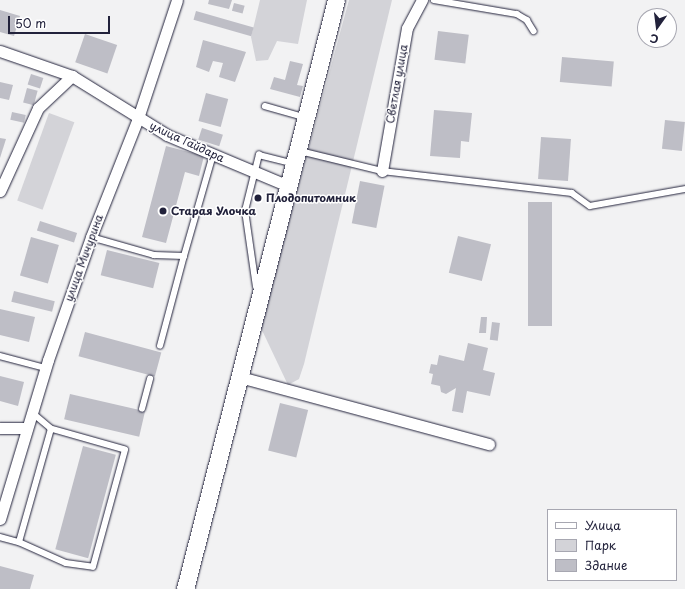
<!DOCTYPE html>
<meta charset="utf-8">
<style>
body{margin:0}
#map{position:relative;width:685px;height:589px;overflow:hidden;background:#f2f2f3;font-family:"Playpen Sans",sans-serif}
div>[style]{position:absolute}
.green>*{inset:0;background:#d3d3d8;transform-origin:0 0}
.building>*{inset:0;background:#bebec6;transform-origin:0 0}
.roads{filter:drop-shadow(0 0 1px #22223b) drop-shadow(0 0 1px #22223b)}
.service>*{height:5.5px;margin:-2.75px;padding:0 2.75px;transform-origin:2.75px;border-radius:2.75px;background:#fff}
.minor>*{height:11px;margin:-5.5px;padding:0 5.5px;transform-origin:5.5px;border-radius:5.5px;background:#fff}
.primary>*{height:17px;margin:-8.5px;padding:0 8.5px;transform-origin:8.5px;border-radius:8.5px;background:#fff}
.dots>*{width:11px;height:11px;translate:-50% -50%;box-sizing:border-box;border:2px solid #fff;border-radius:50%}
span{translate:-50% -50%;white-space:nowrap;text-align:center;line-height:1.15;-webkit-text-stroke:3px #fff;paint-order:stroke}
.street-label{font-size:11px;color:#22223b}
.poi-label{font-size:11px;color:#22223b;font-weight:700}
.left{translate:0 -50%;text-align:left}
.legend{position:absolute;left:547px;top:509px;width:130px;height:72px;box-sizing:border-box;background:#fff;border:1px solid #a7a7b1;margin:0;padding:5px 7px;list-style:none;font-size:12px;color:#22223b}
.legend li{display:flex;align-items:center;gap:8px;height:20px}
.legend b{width:20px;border:1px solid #a7a7b1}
.north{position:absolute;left:637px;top:8px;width:40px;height:40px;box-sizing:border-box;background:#fff;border:1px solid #a7a7b1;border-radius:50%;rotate:194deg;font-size:11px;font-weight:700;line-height:16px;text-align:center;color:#22223b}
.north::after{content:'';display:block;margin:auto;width:14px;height:18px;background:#22223b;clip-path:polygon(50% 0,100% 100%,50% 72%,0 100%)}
.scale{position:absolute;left:8px;top:16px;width:102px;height:18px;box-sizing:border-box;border:2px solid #22223b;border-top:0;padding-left:5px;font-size:12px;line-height:14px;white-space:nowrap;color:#22223b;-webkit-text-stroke:3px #fff;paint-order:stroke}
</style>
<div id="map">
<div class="green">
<div style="clip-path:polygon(260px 0,307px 0,298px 44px,277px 41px,268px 60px,256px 61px,251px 37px)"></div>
<div style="clip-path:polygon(349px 0,392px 0,304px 364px,299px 379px,288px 385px,260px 326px)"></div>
<div style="left:49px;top:113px;width:27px;height:93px;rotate:20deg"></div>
</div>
<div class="building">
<div style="clip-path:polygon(209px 0,232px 0,229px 9px,208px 4px)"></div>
<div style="left:234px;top:3px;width:11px;height:8px;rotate:15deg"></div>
<div style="clip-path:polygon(0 10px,20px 16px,14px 36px,0 32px)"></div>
<div style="left:196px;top:11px;width:60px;height:9px;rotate:16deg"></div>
<div style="left:438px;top:31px;width:31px;height:29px;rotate:7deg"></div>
<div style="left:85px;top:34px;width:34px;height:30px;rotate:19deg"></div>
<div style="clip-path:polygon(203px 40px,246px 52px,235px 82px,219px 77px,223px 63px,213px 61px,209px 72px,196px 67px)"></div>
<div style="left:562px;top:57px;width:52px;height:25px;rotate:5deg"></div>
<div style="clip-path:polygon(290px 61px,303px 64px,297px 85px,303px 86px,300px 97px,270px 89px,274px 77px,285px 80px)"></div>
<div style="left:31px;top:74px;width:13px;height:11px;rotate:18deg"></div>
<div style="clip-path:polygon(0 82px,13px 85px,9px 100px,0 98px)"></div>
<div style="left:27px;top:88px;width:11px;height:15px;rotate:15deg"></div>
<div style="left:206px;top:93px;width:23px;height:29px;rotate:15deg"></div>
<div style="clip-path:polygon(434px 110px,472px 113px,469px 142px,461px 141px,460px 158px,430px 156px)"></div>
<div style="left:12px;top:112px;width:14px;height:8px;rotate:12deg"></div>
<div style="left:665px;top:120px;width:20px;height:29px;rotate:6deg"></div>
<div style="left:202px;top:128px;width:22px;height:12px;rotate:18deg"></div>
<div style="left:541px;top:137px;width:30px;height:42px;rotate:4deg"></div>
<div style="clip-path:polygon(0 138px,6px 139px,0 158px)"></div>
<div style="clip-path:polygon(166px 146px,204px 156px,199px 176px,185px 172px,166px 243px,142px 237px)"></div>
<div style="left:360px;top:181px;width:25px;height:43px;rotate:11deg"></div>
<div style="left:528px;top:202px;width:24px;height:124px"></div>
<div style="left:40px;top:221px;width:39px;height:10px;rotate:18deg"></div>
<div style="left:458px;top:236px;width:34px;height:38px;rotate:14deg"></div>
<div style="left:31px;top:237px;width:29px;height:40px;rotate:16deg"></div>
<div style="left:107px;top:250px;width:54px;height:26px;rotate:14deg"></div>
<div style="left:14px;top:291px;width:42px;height:11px;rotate:14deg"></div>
<div style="clip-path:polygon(0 309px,35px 317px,29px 342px,0 335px)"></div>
<div style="clip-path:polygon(481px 317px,487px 317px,486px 333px,479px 333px)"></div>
<div style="left:492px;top:322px;width:8px;height:18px;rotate:7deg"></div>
<div style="left:85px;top:332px;width:79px;height:25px;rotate:15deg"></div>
<div style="clip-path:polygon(468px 343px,488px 348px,483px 370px,495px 373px,490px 396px,467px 391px,463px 413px,452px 411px,456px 388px,446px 394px,441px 392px,440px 386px,431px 384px,433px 374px,429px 373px,431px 364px,437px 365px,439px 355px,464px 361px)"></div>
<div style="clip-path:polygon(0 376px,24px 382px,18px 406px,0 401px)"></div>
<div style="left:70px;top:394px;width:77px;height:26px;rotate:13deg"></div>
<div style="left:280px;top:403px;width:29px;height:49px;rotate:14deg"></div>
<div style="left:83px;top:446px;width:34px;height:107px;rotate:15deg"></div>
<div style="clip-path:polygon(0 566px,34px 575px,30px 589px,0 589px)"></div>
</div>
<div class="roads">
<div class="service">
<div style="left:434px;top:0;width:84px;rotate:9.6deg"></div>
<div style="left:517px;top:14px;width:12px;rotate:31deg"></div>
<div style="left:527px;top:20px;width:13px;rotate:58deg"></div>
<div style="left:265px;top:106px;width:41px;rotate:15.8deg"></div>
<div style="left:300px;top:151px;width:84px;rotate:13.7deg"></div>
<div style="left:382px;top:171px;width:191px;rotate:6.6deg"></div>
<div style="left:572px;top:193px;width:22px;rotate:36deg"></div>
<div style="left:590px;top:206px;width:97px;rotate:-10.1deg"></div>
<div style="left:91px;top:237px;width:66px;rotate:15.9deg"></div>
<div style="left:154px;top:255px;width:30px;rotate:2deg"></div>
<div style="left:184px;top:256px;width:105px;rotate:-74deg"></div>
<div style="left:256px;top:287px;width:77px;rotate:-98.2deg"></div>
<div style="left:245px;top:211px;width:58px;rotate:-76deg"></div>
<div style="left:259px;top:155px;width:34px;rotate:14deg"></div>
<div style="left:160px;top:346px;width:93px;rotate:-75.1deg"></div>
<div style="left:0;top:356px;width:47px;rotate:14.9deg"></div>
<div style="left:142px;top:409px;width:31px;rotate:-75deg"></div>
<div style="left:0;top:537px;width:20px;rotate:15deg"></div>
<div style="left:19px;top:542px;width:117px;rotate:-74.2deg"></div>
<div style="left:51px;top:429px;width:25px;rotate:-140deg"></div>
<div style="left:19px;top:542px;width:51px;rotate:24.1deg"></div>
<div style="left:66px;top:563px;width:27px;rotate:8deg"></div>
<div style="left:93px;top:567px;width:121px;rotate:-74.7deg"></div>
<div style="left:125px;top:450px;width:77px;rotate:-164.2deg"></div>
</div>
<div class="minor">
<div style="left:0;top:51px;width:76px;rotate:19.1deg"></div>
<div style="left:72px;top:76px;width:112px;rotate:31.8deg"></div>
<div style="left:167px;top:135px;width:129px;rotate:22.8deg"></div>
<div style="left:382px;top:171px;width:145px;rotate:-80.1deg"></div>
<div style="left:407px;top:28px;width:32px;rotate:-62deg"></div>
<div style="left:0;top:191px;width:91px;rotate:-65.4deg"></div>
<div style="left:38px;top:108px;width:47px;rotate:-43.3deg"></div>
<div style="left:240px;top:377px;width:258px;rotate:15.1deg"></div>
<div style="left:0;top:428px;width:27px"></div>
<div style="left:0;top:519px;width:166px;rotate:-73.2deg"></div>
<div style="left:48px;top:360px;width:130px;rotate:-70.7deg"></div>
<div style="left:91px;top:237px;width:128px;rotate:-68.4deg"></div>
<div style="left:138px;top:118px;width:124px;rotate:-71.7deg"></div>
</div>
<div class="primary">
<div style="left:185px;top:589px;width:608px;rotate:-75.62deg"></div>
</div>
</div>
<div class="dots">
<div style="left:258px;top:198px;background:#22223b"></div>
<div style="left:163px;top:211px;background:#22223b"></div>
</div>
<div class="street-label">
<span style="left:397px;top:84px;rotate:-80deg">Светлая улица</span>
<span style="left:187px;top:142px;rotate:25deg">улица Гайдара</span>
<span style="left:84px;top:258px;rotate:-70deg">улица Мичурина</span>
</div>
<div class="poi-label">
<span class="left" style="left:266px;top:198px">Плодопитомник</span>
<span class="left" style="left:171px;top:211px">Старая Улочка</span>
</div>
<ul class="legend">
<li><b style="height:5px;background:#fff"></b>Улица</li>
<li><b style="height:11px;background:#d3d3d8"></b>Парк</li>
<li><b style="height:11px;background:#bebec6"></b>Здание</li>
</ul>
<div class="north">С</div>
<div class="scale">50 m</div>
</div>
